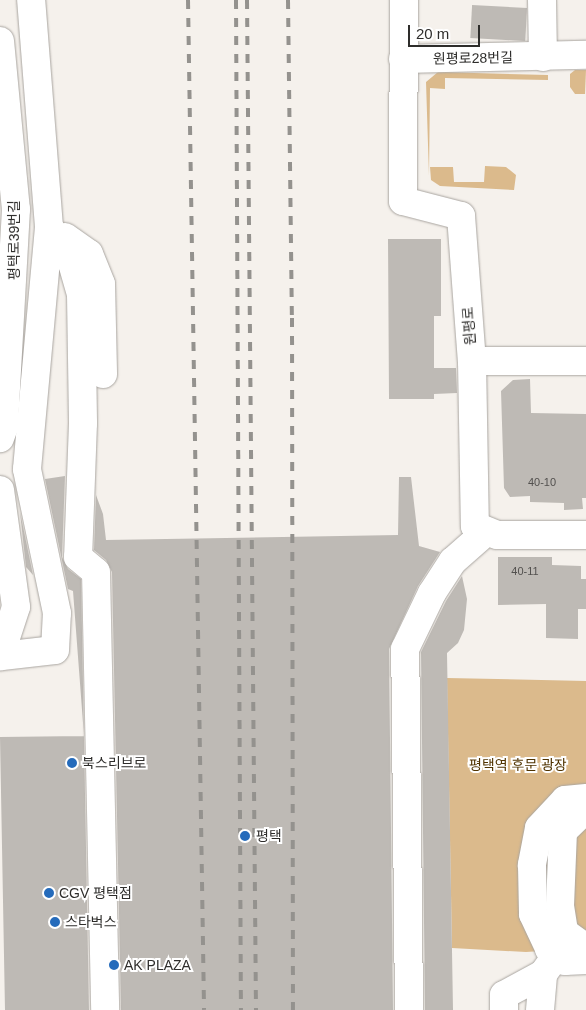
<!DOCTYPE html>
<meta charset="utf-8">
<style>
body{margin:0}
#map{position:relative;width:586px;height:1010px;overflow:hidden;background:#f5f1ec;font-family:Helvetica,"Noto Sans KR",sans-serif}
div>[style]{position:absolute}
.green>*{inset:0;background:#dbba8c}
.building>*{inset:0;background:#bebab5;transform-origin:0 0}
.roads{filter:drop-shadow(0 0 1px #a9a5a0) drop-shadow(0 0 1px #a9a5a0)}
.minor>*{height:28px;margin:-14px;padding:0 14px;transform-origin:14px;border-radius:14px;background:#fff}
.rail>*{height:4px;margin-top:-2px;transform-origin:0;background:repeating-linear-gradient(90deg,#94928e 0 9px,transparent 0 18px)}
.dots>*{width:14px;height:14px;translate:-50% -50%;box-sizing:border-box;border:2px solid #fff;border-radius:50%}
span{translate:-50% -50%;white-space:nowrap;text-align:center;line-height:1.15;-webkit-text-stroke:4px #fff;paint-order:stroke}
.number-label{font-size:11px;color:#52504e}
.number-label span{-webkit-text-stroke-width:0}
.street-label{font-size:14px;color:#2e2d2b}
.poi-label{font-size:14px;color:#2e2d2b}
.left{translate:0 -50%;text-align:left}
.park-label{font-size:14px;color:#503301}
.scale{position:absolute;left:408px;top:25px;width:72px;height:22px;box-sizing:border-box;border:2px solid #2e2d2b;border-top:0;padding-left:6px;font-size:15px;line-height:18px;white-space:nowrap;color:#2e2d2b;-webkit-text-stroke:4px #fff;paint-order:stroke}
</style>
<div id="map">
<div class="green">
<div style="clip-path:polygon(575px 70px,586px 70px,585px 94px,575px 94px,570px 87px,570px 74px)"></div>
<div style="clip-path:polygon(438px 72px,548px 75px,548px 80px,445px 78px,445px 89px,430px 88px,429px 176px,426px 82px)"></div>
<div style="clip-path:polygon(485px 166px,506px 167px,516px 175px,514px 190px,440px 186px,431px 180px,430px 167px,453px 167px,454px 182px,484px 182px)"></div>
<div style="clip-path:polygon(447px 678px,586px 681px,586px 948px,526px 952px,452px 948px)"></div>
</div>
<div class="building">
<div style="left:527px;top:8px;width:33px;height:55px;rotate:93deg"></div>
<div style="clip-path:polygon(388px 239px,441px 239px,441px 316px,434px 316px,434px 368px,456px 368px,457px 393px,434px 394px,434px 399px,389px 399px)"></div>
<div style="clip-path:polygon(530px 379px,531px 413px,586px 414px,586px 498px,582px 498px,583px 509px,564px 510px,564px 503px,530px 502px,530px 496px,510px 497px,504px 488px,501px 391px,513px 380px)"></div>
<div style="clip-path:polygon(65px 476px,62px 557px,68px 569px,81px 579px,89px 1010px,5px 1010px,0 737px,84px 736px,73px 591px,68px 589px,45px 479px)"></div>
<div style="clip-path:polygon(399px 477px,411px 477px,419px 546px,440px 552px,418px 586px,389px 649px,393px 1010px,121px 1010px,112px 572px,106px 560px,94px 550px,96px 495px,103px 514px,106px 540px,398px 535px)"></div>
<div style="clip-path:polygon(20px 512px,33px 575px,26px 567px)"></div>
<div style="clip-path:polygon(498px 557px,552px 557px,552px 565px,581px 566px,581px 579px,586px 579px,586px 609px,578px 609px,578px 639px,546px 638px,546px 604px,498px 605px)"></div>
<div style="clip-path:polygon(462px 576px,467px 599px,464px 630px,458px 643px,447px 653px,453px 1010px,425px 1010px,421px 652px,446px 601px)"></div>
</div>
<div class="roads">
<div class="minor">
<div style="left:404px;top:0;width:201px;rotate:90.3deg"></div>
<div style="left:403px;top:201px;width:60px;rotate:14.5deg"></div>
<div style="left:461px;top:216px;width:145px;rotate:85.7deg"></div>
<div style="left:472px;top:361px;width:165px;rotate:89deg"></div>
<div style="left:475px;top:526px;width:24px;rotate:22deg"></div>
<div style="left:497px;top:535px;width:89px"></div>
<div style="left:542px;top:0;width:57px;rotate:89deg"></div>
<div style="left:0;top:41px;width:169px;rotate:84.6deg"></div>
<div style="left:16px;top:209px;width:218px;rotate:93.2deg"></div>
<div style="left:4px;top:427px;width:12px;rotate:110deg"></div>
<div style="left:403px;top:59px;width:183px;rotate:-1.3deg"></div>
<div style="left:49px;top:227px;width:43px;rotate:57.4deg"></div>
<div style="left:72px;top:263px;width:32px;rotate:74deg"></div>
<div style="left:81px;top:294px;width:129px;rotate:89.1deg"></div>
<div style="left:83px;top:423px;width:134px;rotate:92.1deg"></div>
<div style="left:78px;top:557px;width:23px;rotate:40deg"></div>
<div style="left:96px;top:572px;width:438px;rotate:88.8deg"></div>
<div style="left:65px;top:237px;width:29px;rotate:35deg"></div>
<div style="left:89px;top:254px;width:32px;rotate:68deg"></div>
<div style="left:101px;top:284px;width:90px;rotate:88.7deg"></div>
<div style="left:472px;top:361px;width:114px"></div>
<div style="left:0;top:490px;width:118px;rotate:82.2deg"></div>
<div style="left:16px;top:607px;width:52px;rotate:108.1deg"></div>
<div style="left:2px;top:656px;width:53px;rotate:-6.5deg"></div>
<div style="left:55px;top:650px;width:37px;rotate:-87deg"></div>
<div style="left:57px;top:613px;width:147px;rotate:-101.8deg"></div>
<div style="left:27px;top:469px;width:243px;rotate:-84.8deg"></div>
<div style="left:49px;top:227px;width:228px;rotate:-94.5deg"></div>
<div style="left:586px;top:798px;width:21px;rotate:175deg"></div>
<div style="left:565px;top:800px;width:38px;rotate:133deg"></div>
<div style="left:539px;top:828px;width:38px;rotate:101deg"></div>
<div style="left:532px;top:865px;width:49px;rotate:88.8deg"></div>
<div style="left:533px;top:914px;width:38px;rotate:65deg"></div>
<div style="left:549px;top:949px;width:20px;rotate:37deg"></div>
<div style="left:565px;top:961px;width:21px;rotate:-3deg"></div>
<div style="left:586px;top:809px;width:32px;rotate:136deg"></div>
<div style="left:563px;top:831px;width:75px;rotate:92.3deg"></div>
<div style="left:560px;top:906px;width:26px;rotate:81deg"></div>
<div style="left:564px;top:932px;width:27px;rotate:36deg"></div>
<div style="left:409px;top:1010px;width:361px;rotate:-90.6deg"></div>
<div style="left:405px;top:649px;width:62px;rotate:-64.3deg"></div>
<div style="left:432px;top:593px;width:38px;rotate:-57deg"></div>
<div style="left:453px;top:561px;width:45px;rotate:-41.4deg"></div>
<div style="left:504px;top:1010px;width:15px;rotate:-90deg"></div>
<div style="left:504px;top:995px;width:44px;rotate:-28.3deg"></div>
<div style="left:540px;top:1010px;width:36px;rotate:-85deg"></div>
<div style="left:543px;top:974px;width:24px;rotate:-54deg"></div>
</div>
</div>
<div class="rail">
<div style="left:188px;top:0;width:1010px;rotate:89.09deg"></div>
<div style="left:236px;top:0;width:1010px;rotate:89.72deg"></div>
<div style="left:247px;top:0;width:1010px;rotate:89.49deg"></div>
<div style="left:288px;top:0;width:318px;rotate:89.3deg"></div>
<div style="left:292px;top:318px;width:692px;rotate:89.92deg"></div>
</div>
<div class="dots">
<div style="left:72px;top:763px;background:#256bbb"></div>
<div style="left:245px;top:836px;background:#256bbb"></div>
<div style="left:49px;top:893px;background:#256bbb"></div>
<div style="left:55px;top:922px;background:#256bbb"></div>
<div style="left:114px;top:965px;background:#256bbb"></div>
</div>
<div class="number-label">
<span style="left:542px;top:482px">40-10</span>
<span style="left:525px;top:571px">40-11</span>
</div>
<div class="street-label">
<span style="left:473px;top:58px;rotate:-1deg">원평로28번길</span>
<span style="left:14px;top:240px;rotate:-90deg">평택로39번길</span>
<span style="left:469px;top:326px;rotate:-94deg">원평로</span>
</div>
<div class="poi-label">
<span class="left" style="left:82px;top:763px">북스리브로</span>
<span class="left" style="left:256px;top:836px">평택</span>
<span class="left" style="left:59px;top:893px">CGV 평택점</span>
<span class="left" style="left:65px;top:922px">스타벅스</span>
<span class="left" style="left:124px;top:965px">AK PLAZA</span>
</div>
<div class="park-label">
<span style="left:518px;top:765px">평택역 후문 광장</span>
</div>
<div class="scale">20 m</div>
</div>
